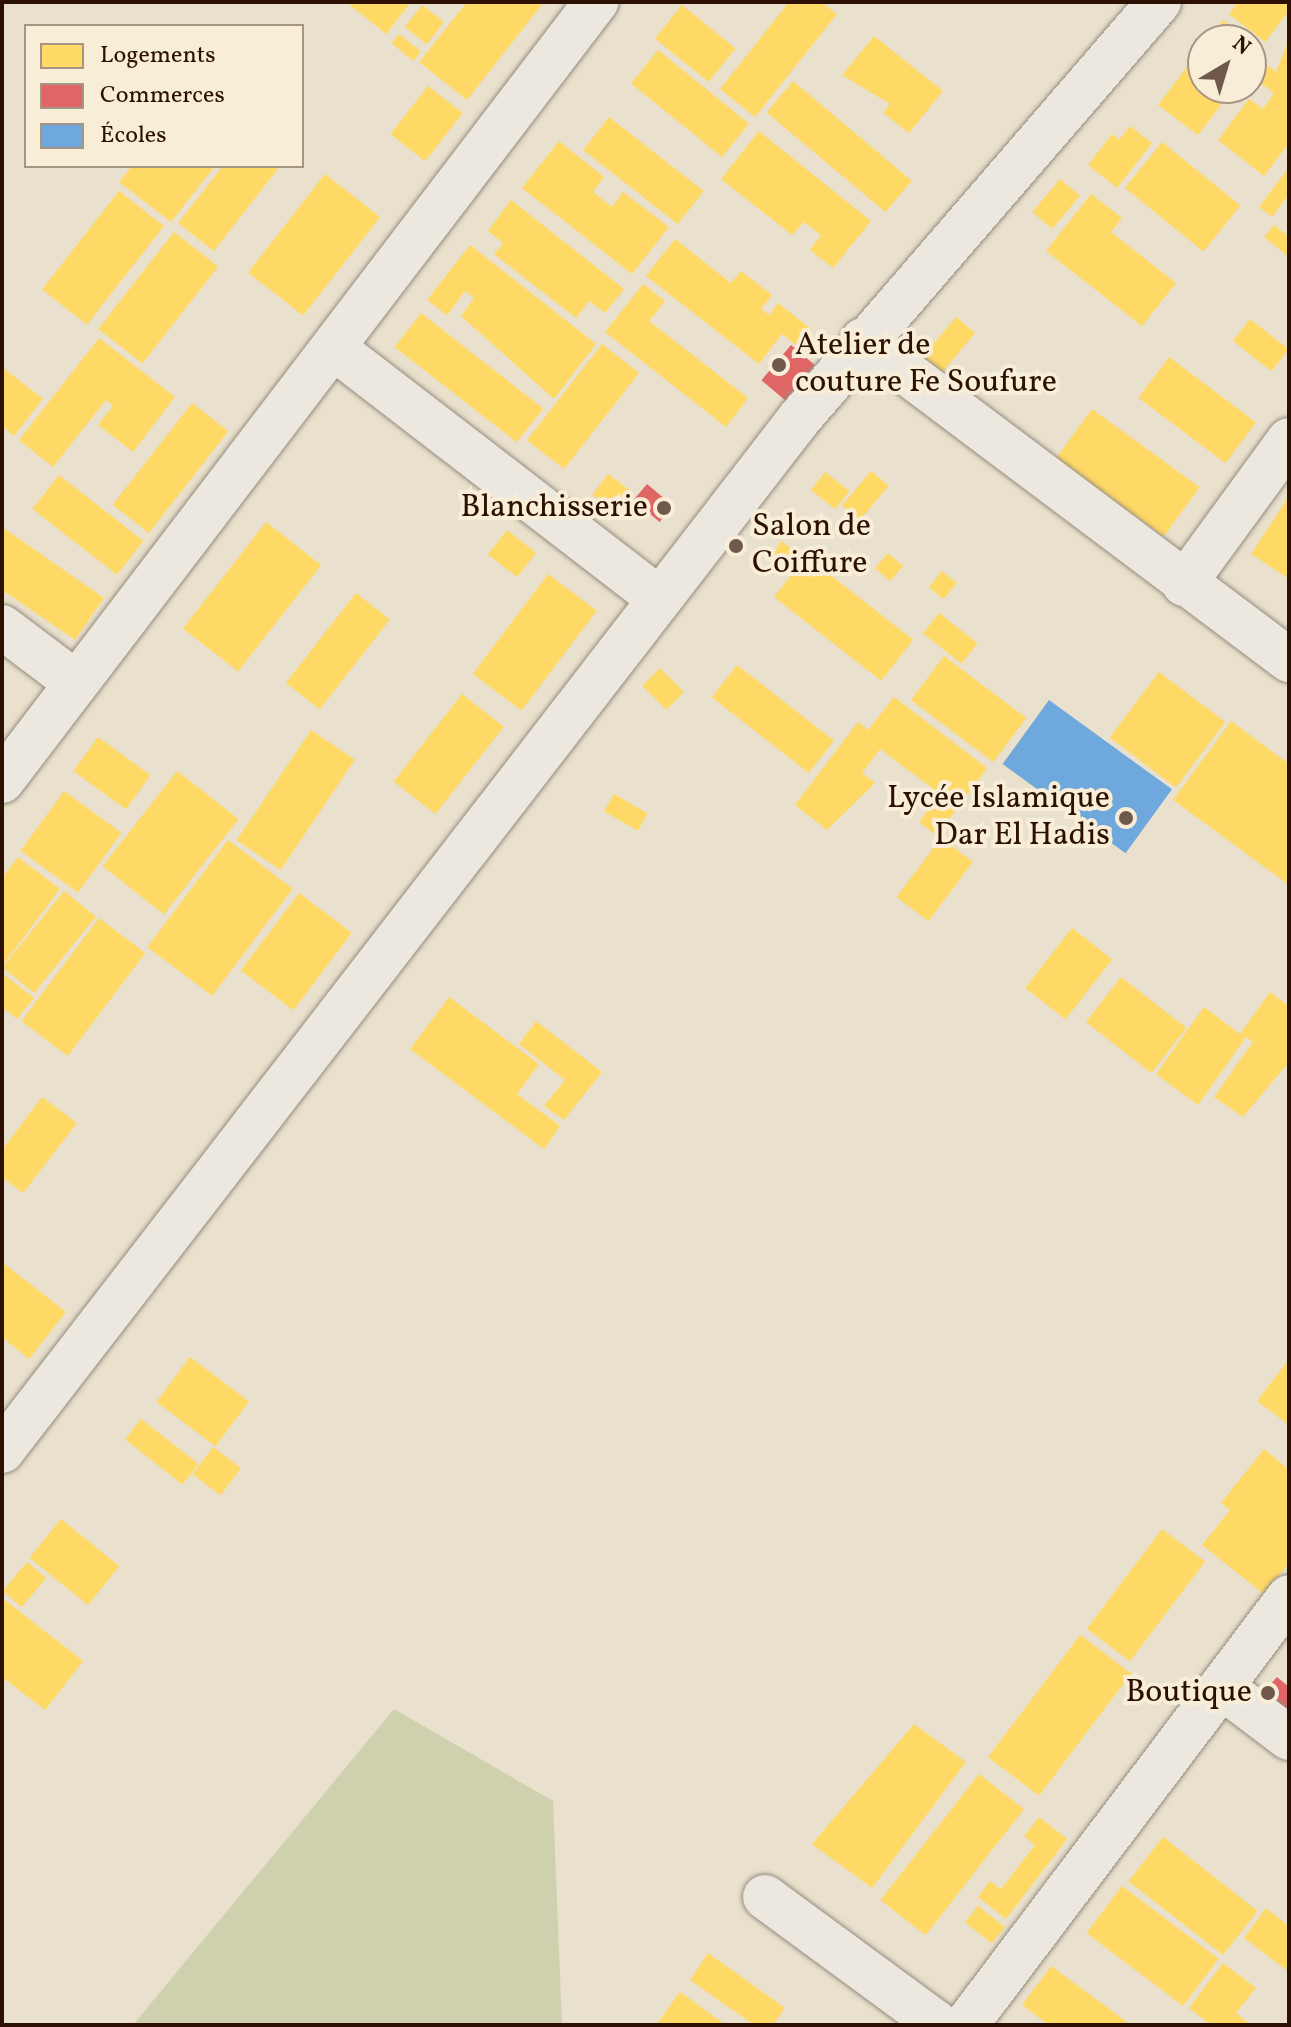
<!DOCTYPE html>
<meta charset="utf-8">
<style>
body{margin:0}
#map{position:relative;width:1291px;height:2027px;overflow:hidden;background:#e9e0cd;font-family:Vollkorn,serif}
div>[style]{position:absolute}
.green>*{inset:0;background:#cfd1ae}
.homes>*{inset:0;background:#ffd966;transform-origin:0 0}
.shops>*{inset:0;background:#e06666;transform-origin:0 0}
.schools>*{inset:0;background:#6fa8dc;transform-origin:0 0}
.roads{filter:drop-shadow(0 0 2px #958c7f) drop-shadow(0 0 2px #958c7f)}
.minor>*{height:44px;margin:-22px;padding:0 22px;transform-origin:22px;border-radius:22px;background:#ece8df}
.dots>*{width:22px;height:22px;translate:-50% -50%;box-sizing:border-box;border:4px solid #f8edd7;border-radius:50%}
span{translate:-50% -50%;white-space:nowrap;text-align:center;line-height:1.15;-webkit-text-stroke:8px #f8edd7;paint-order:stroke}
.poi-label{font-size:32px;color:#2c1103}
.left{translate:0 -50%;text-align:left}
.right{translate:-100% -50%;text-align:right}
.frame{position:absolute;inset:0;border:4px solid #2c1103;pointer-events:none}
.legend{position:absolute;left:24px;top:24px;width:280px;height:144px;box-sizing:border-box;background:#f8edd7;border:2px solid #a69582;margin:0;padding:10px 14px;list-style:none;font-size:24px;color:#2c1103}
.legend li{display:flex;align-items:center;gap:16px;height:40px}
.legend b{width:40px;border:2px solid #a69582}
.north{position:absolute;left:1187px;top:24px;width:80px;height:80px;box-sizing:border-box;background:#f8edd7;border:2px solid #a69582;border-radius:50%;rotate:38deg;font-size:22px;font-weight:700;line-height:32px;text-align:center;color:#2c1103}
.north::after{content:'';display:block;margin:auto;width:28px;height:36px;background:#6e594a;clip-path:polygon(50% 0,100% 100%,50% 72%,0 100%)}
</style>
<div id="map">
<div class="green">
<div style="clip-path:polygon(394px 1709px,553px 1801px,562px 2025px,133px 2025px)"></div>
</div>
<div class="homes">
<div style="clip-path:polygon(346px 2px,411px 2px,386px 34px)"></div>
<div style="clip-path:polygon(467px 2px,544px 2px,467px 100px,419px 62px)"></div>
<div style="clip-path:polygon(789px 2px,821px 2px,837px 14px,755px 117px,720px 89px)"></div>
<div style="clip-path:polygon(1238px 2px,1289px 2px,1289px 11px,1265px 42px,1229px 14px)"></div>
<div style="left:422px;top:5px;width:28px;height:28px;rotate:38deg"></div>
<div style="left:682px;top:5px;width:69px;height:43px;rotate:39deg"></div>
<div style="clip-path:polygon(1223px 20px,1250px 40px,1208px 40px)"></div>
<div style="left:399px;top:34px;width:28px;height:12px;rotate:39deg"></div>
<div style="clip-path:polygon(874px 36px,943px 91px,909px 133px,883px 113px,890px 104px,842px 75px)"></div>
<div style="clip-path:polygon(1289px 39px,1289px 143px,1264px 176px,1218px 140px,1249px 99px,1263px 109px,1274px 93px,1258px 81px,1269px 66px,1276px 72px)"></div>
<div style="clip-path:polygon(1251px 41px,1263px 50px,1251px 66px)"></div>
<div style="clip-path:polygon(1203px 46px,1203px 88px,1234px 88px,1198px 135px,1158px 105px)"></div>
<div style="left:658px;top:50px;width:117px;height:43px;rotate:39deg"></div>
<div style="left:793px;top:81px;width:155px;height:41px;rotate:40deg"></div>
<div style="left:428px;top:86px;width:44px;height:61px;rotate:38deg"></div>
<div style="left:609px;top:117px;width:120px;height:42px;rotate:38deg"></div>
<div style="clip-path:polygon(1130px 126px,1152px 143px,1117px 188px,1088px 165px,1112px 134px,1119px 140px)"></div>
<div style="clip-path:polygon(759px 131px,871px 221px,833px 268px,810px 250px,821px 235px,804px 222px,792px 235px,721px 179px)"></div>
<div style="clip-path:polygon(559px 141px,604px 177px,593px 192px,612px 207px,623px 192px,669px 227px,632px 274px,522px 188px)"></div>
<div style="left:1162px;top:142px;width:101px;height:59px;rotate:39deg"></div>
<div style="clip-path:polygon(132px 166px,215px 166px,171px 222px,119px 182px)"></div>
<div style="clip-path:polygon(223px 166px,280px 166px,214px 251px,178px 223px)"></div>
<div style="clip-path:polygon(1289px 167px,1289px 194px,1272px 217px,1259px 207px)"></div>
<div style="left:325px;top:174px;width:70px;height:125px;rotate:38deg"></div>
<div style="left:1060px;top:179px;width:26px;height:43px;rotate:40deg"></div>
<div style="left:119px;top:191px;width:57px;height:125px;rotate:38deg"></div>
<div style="clip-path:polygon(1091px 194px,1122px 218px,1111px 232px,1176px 283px,1142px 326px,1046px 251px)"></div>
<div style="clip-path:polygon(511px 200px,624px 289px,605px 313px,589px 301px,576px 318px,494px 254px,503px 243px,488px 231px)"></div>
<div style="clip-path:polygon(1274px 225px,1289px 237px,1289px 257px,1264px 237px)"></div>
<div style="left:174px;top:232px;width:56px;height:123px;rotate:38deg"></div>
<div style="clip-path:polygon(675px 239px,731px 283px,741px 271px,772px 295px,761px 309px,769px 315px,778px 303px,811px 329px,798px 346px,782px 334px,759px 364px,646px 276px)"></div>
<div style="clip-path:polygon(470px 245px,596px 344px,554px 399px,461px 316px,474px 298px,465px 291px,447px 315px,427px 300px)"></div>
<div style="clip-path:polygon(643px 284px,665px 301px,649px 321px,748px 398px,726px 427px,605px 332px)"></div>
<div style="left:421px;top:313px;width:155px;height:43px;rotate:38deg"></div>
<div style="left:956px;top:317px;width:25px;height:67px;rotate:40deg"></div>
<div style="left:1250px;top:319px;width:49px;height:28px;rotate:38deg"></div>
<div style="clip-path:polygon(99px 338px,175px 397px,133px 452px,98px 425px,113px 406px,106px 400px,53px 467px,19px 440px)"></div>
<div style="left:602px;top:344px;width:47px;height:122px;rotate:38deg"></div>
<div style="left:1169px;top:357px;width:109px;height:51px;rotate:37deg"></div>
<div style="clip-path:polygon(2px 367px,43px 399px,14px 436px,2px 426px)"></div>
<div style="left:192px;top:403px;width:46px;height:129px;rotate:38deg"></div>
<div style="left:1092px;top:409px;width:133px;height:61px;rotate:36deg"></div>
<div style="left:871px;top:471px;width:23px;height:45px;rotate:40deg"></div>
<div style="left:825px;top:472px;width:31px;height:23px;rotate:38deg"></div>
<div style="left:608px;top:474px;width:31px;height:26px;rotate:37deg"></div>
<div style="left:59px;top:475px;width:107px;height:43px;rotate:38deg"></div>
<div style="clip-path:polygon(1289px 496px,1289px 579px,1251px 554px)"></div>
<div style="left:266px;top:522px;width:70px;height:135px;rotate:38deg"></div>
<div style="clip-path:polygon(2px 527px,104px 598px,75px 640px,2px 590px)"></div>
<div style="left:507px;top:530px;width:37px;height:31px;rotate:38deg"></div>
<div style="left:782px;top:541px;width:21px;height:19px;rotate:39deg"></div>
<div style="left:888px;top:553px;width:20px;height:20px;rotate:41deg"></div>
<div style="left:806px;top:556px;width:136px;height:52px;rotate:38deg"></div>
<div style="left:942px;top:571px;width:19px;height:21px;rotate:39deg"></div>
<div style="left:548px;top:574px;width:61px;height:125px;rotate:37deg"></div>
<div style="left:356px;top:593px;width:43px;height:114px;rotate:38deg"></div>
<div style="left:939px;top:613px;width:49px;height:26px;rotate:38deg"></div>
<div style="left:944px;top:656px;width:103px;height:55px;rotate:37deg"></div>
<div style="left:737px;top:665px;width:123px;height:41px;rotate:38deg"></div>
<div style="left:660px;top:668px;width:34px;height:25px;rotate:45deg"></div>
<div style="left:1159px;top:672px;width:83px;height:82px;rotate:37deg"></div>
<div style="left:462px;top:694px;width:53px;height:111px;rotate:38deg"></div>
<div style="clip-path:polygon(894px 697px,987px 768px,937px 836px,919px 822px,940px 794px,880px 749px,862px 773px,875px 783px,827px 830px,795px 805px,858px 722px,868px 730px)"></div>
<div style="clip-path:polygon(1231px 721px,1289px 764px,1289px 885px,1173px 800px)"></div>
<div style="left:311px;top:730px;width:53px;height:133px;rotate:34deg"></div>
<div style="left:98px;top:737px;width:65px;height:42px;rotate:36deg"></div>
<div style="left:177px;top:771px;width:78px;height:121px;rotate:38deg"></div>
<div style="left:64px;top:791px;width:71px;height:74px;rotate:36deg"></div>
<div style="left:614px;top:794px;width:39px;height:20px;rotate:30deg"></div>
<div style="left:941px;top:838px;width:40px;height:74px;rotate:37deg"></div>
<div style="left:228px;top:840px;width:81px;height:134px;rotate:37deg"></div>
<div style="clip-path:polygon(18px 857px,60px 889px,2px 966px,2px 878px)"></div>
<div style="left:64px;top:891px;width:41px;height:98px;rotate:39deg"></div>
<div style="left:299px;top:893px;width:66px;height:97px;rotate:37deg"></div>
<div style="left:99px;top:918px;width:58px;height:129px;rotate:37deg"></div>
<div style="left:1072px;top:928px;width:51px;height:76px;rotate:38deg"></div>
<div style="clip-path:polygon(2px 973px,34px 998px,17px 1019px,2px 1007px)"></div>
<div style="left:1121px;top:977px;width:83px;height:57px;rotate:38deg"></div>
<div style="clip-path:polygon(1270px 992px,1289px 1006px,1289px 1062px,1243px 1117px,1214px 1097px,1253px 1042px,1246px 1037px,1198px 1105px,1156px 1074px,1204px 1007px,1240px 1034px)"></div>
<div style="clip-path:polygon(449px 997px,539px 1064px,517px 1094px,560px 1126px,544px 1149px,410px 1049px)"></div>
<div style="clip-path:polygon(536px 1021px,602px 1072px,564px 1120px,544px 1106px,565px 1080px,519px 1044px)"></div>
<div style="clip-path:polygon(42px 1097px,77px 1123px,23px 1193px,2px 1177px,2px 1150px)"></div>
<div style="clip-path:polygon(2px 1262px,66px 1312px,29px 1359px,2px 1337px)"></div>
<div style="left:190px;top:1357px;width:74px;height:56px;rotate:37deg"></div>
<div style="clip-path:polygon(1289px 1359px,1289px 1425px,1257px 1401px)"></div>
<div style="left:141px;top:1419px;width:73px;height:26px;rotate:38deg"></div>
<div style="left:213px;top:1447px;width:35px;height:34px;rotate:37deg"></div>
<div style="clip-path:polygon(1264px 1449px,1289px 1470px,1289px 1563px,1264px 1594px,1202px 1545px,1230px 1510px,1221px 1503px)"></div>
<div style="left:61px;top:1519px;width:75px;height:50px;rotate:39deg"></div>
<div style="left:1162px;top:1529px;width:54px;height:125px;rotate:37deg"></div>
<div style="left:27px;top:1562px;width:25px;height:38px;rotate:40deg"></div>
<div style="clip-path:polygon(2px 1598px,83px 1661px,45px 1710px,2px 1677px)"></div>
<div style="left:1080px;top:1635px;width:64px;height:153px;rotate:37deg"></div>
<div style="clip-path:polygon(914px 1724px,966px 1762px,872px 1888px,812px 1844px)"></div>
<div style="left:979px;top:1774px;width:57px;height:160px;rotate:38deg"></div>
<div style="clip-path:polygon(1039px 1817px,1067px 1839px,1006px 1919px,978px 1897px,990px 1881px,1001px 1889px,1035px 1845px,1024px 1836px)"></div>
<div style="left:1163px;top:1837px;width:120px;height:56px;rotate:38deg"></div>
<div style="left:1122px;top:1886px;width:121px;height:59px;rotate:37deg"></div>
<div style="left:978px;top:1906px;width:34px;height:21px;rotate:38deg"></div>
<div style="clip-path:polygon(1266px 1908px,1289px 1926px,1289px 1972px,1244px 1938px)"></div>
<div style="clip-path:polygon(708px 1953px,785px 2008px,773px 2025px,754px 2025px,690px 1980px)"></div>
<div style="clip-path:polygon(1223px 1963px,1256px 1988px,1236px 2013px,1251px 2025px,1211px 2025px,1189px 2008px)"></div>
<div style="clip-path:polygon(1051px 1966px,1131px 2025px,1049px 2025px,1022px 2005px)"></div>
<div style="clip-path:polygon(680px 1992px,726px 2025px,656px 2025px)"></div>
</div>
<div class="shops">
<div style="left:791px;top:345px;width:31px;height:46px;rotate:40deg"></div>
<div style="left:647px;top:484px;width:34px;height:21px;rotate:40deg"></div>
<div style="clip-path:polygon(1277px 1677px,1289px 1687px,1289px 1715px,1262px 1694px)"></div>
</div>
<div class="schools">
<div style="left:1049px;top:700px;width:152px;height:79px;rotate:36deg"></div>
</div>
<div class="roads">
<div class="minor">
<div style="left:863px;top:340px;width:533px;rotate:36.91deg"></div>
<div style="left:335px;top:349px;width:408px;rotate:37.6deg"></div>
<div style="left:1184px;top:584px;width:178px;rotate:-53.9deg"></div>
<div style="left:2px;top:627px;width:91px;rotate:37deg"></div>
<div style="left:2px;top:781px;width:980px;rotate:-52.67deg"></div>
<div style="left:2px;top:1451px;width:1304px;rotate:-52.32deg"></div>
<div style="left:799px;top:419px;width:551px;rotate:-49.2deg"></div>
<div style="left:1223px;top:1688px;width:83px;rotate:37.1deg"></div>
<div style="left:765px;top:1897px;width:216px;rotate:36.3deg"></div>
<div style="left:966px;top:2025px;width:536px;rotate:-52.96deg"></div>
</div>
</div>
<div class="dots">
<div style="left:779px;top:365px;background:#6e594a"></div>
<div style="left:664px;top:508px;background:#6e594a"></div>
<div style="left:736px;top:546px;background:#6e594a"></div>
<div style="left:1126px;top:818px;background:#6e594a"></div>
<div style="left:1268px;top:1693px;background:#6e594a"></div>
</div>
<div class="poi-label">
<span class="left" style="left:795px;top:365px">Atelier de<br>couture Fe Soufure</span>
<span class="right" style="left:648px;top:508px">Blanchisserie</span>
<span class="left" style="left:752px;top:546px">Salon de<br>Coiffure</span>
<span class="right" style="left:1110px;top:818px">Lycée Islamique<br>Dar El Hadis</span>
<span class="right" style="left:1252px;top:1693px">Boutique</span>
</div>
<div class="frame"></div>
<ul class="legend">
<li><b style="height:22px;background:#ffd966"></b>Logements</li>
<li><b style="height:22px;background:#e06666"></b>Commerces</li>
<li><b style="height:22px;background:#6fa8dc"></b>Écoles</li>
</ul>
<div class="north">N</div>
</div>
